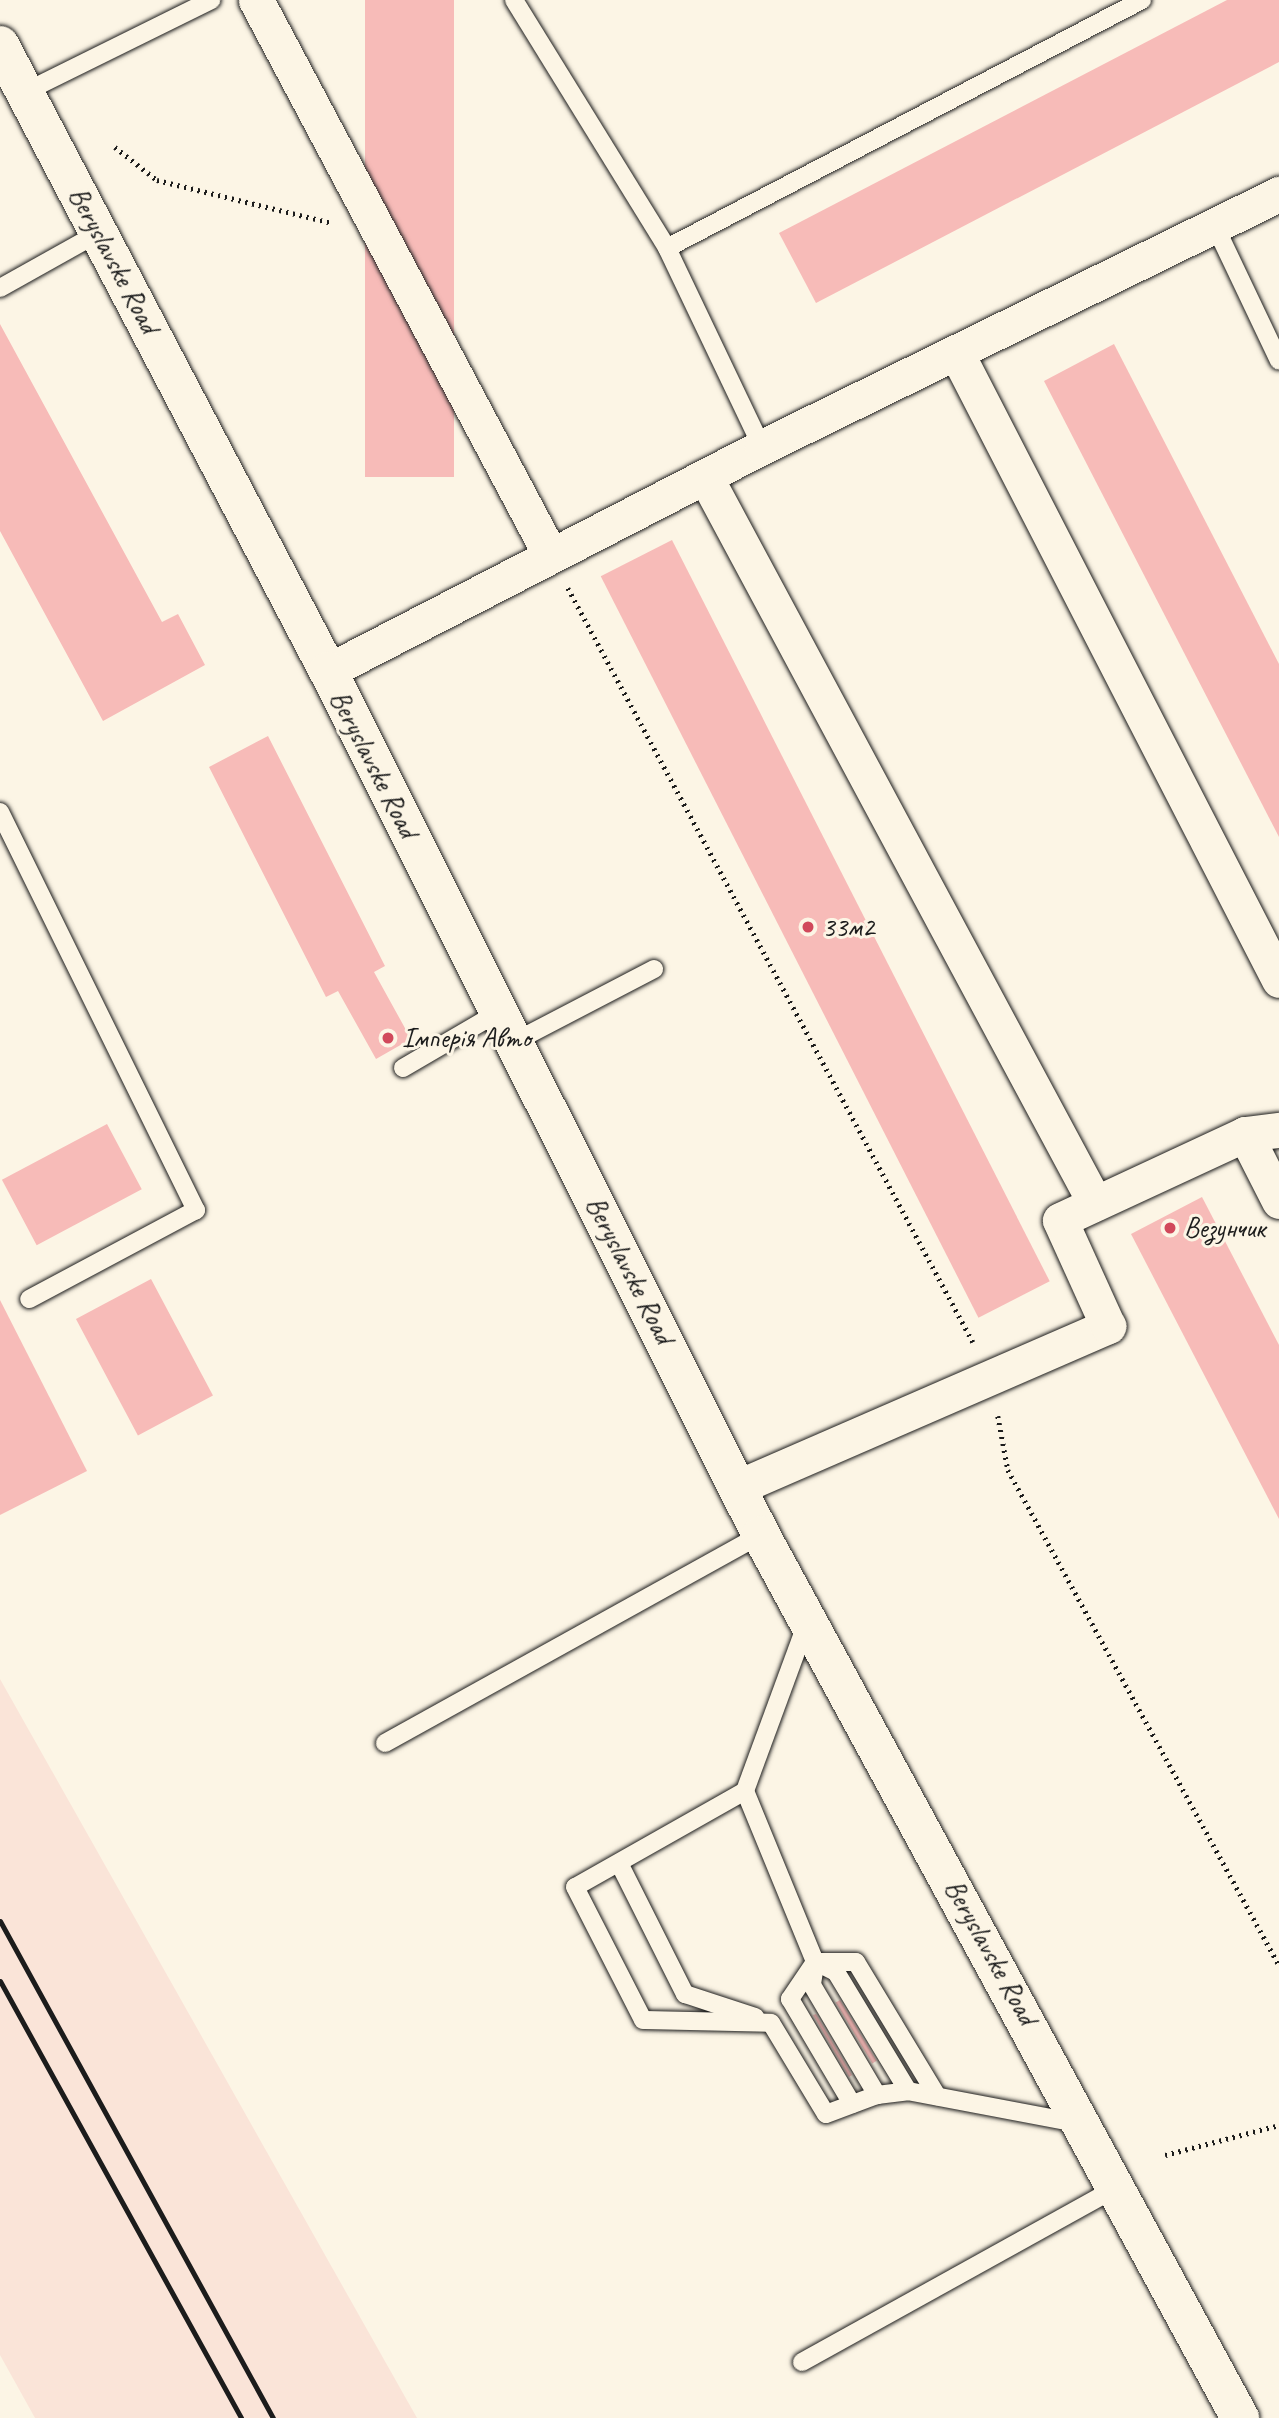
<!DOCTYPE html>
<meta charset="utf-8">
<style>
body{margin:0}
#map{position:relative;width:1279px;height:2418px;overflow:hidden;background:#fcf5e5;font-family:Caveat,sans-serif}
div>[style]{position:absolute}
.built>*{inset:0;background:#fae4d8}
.building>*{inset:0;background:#f7bbb8;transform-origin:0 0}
.path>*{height:4.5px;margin-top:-2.25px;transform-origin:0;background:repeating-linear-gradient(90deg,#1c1c1c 0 2px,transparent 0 7px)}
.roads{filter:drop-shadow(0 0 2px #1c1c1c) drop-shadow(0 0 2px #1c1c1c)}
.lane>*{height:18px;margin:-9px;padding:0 9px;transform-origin:9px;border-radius:9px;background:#fcf5e5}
.street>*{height:35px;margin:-17.5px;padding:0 17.5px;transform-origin:17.5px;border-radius:17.5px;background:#fcf5e5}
.primary>*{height:38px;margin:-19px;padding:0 19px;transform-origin:19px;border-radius:19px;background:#fcf5e5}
.rail>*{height:5px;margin:-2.5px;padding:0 2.5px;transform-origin:2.5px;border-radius:2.5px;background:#1c1c1c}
.dots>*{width:19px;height:19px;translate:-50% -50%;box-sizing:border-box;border:4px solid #fcf5e5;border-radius:50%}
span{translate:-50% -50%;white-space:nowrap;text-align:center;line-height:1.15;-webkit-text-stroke:6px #fcf5e5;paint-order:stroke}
.street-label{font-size:28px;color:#1c1c1c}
.poi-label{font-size:28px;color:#1c1c1c}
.left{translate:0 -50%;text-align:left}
</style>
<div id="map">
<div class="built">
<div style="clip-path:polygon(0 1679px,417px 2418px,35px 2418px,0 2355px)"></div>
</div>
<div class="building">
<div style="left:365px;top:0;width:89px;height:477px"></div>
<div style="clip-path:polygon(1227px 0,1279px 0,1279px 62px,816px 303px,779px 233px)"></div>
<div style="clip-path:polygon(0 324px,162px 622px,178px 614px,205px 665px,103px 721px,0 531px)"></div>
<div style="clip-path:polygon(1114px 344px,1279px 664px,1279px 837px,1044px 381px)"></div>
<div style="left:672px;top:540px;width:832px;height:80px;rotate:63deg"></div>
<div style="clip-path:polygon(268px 736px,385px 966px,374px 972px,411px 1039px,376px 1059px,338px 991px,326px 997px,209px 767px)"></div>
<div style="left:107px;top:1124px;width:74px;height:119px;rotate:62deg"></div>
<div style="clip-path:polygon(1202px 1197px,1279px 1345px,1279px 1519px,1131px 1234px)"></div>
<div style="left:151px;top:1279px;width:132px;height:85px;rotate:62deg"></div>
<div style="clip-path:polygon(0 1300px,87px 1471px,0 1515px)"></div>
<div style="left:840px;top:2000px;width:71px;height:5px;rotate:59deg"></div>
<div style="clip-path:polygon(816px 2014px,852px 2075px,849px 2077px,813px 2015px)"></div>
</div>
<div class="path">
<div style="left:115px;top:147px;width:53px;rotate:38.2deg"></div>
<div style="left:157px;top:180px;width:180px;rotate:13.8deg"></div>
<div style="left:568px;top:588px;width:856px;rotate:61.76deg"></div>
<div style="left:998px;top:1416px;width:55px;rotate:79.5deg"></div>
<div style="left:1008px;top:1470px;width:564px;rotate:61.3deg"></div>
<div style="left:1165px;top:2155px;width:118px;rotate:-14.7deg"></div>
</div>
<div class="roads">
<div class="lane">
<div style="left:514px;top:0;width:291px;rotate:58.3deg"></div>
<div style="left:667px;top:248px;width:221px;rotate:64.5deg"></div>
<div style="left:25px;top:92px;width:208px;rotate:-26.3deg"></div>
<div style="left:1215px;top:226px;width:149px;rotate:64.6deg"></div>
<div style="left:667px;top:248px;width:536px;rotate:-27.57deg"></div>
<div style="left:0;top:288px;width:115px;rotate:-29.2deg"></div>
<div style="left:0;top:812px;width:444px;rotate:63.8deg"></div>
<div style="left:196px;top:1210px;width:189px;rotate:151.9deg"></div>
<div style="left:514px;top:1042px;width:158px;rotate:-27.5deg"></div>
<div style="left:403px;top:1068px;width:111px;rotate:-30.3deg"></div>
<div style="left:806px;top:1625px;width:177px;rotate:110.2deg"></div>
<div style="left:745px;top:1791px;width:195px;rotate:150.5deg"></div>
<div style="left:575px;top:1887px;width:149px;rotate:62.9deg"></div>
<div style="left:643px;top:2020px;width:128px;rotate:1.3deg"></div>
<div style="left:771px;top:2023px;width:106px;rotate:58.9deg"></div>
<div style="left:826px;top:2114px;width:54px;rotate:-20.4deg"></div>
<div style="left:877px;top:2095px;width:31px;rotate:-7deg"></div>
<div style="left:908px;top:2091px;width:173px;rotate:10.7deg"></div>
<div style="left:385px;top:1743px;width:430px;rotate:-29deg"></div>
<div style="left:745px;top:1791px;width:185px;rotate:67.7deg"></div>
<div style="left:815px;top:1962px;width:45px;rotate:124deg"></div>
<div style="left:790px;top:1999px;width:122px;rotate:59.4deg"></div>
<div style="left:619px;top:1863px;width:147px;rotate:63.3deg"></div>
<div style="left:685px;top:1994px;width:74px;rotate:18.2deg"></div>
<div style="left:815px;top:1962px;width:41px"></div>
<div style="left:856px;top:1962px;width:157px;rotate:58.8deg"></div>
<div style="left:818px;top:1963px;width:20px;rotate:27deg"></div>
<div style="left:836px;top:1972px;width:139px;rotate:58.8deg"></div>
<div style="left:815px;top:1965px;width:20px;rotate:99deg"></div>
<div style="left:812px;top:1985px;width:128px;rotate:59.4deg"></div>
<div style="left:802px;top:2362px;width:361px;rotate:-29deg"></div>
</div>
<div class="street">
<div style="left:256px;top:0;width:627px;rotate:62.05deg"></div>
<div style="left:956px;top:352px;width:706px;rotate:62.78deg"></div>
<div style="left:706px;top:478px;width:823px;rotate:61.78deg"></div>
<div style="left:328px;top:671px;width:488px;rotate:-27.3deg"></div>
<div style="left:762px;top:447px;width:576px;rotate:-26.08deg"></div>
<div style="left:1245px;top:1134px;width:75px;rotate:63.1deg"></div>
<div style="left:738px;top:1487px;width:404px;rotate:-23.5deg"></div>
<div style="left:1108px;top:1326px;width:116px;rotate:-114.4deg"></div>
<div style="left:1060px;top:1220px;width:204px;rotate:-24.9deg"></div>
<div style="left:1245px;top:1134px;width:34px;rotate:-7deg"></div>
</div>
<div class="primary">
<div style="left:0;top:45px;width:707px;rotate:62.35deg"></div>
<div style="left:328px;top:671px;width:966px;rotate:63.38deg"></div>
<div style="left:761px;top:1535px;width:1005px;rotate:61.52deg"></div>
</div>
</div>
<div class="rail">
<div style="left:0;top:1921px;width:567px;rotate:61.22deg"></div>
<div style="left:0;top:1981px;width:499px;rotate:61.1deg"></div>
</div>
<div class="dots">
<div style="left:808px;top:927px;background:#d1495b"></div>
<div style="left:388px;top:1038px;background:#d1495b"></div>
<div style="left:1170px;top:1228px;background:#d1495b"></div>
</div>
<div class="street-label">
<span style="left:114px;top:260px;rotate:62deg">Beryslavske Road</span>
<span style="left:374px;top:764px;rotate:63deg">Beryslavske Road</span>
<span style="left:630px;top:1270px;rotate:63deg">Beryslavske Road</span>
<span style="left:991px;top:1952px;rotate:61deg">Beryslavske Road</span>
</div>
<div class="poi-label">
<span class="left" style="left:822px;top:927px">33м2</span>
<span class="left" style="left:402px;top:1038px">Імперія Авто</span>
<span class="left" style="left:1184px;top:1228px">Везунчик</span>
</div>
</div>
